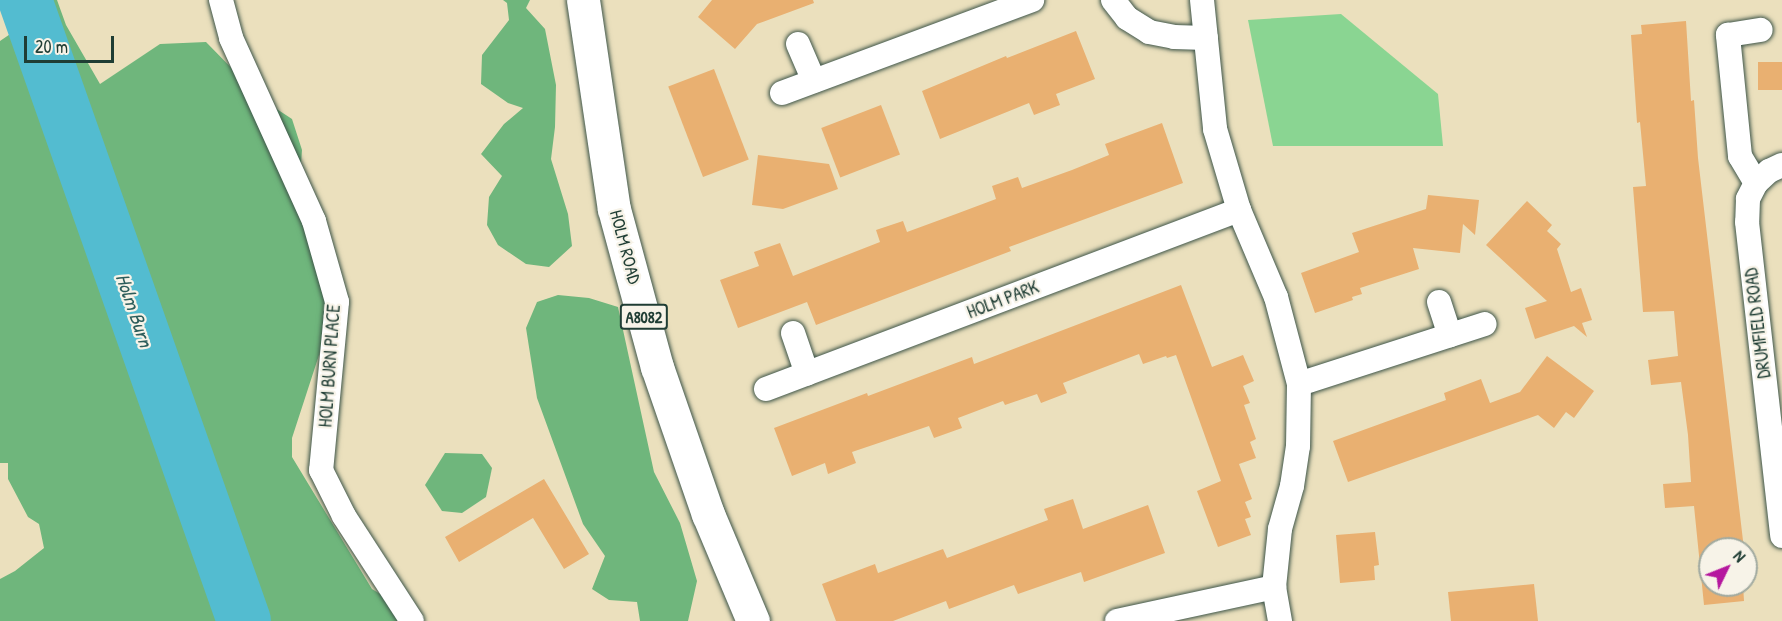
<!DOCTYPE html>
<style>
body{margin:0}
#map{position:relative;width:1782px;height:621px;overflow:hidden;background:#ebe0bd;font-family:"Patrick Hand",sans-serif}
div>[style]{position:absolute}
.green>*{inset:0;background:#8ad592}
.forest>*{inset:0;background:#6fb67c}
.river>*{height:54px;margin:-27px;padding:0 27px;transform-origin:27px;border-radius:27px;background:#53bcd0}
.building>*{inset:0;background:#e9b071;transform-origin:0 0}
.roads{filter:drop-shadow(0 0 2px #3e5549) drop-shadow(0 0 2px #3e5549)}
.minor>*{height:24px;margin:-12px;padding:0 12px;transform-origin:12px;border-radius:12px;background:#fff}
.primary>*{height:33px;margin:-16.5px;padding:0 16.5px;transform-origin:16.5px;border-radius:16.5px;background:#fff}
span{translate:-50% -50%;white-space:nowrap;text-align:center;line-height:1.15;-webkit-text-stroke:4.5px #f7f3e8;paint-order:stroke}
.shield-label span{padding:2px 4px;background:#f7f3e8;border:2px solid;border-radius:4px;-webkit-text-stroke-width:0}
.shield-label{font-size:16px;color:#1f3d34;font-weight:700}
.street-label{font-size:18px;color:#1f3d34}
.water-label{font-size:20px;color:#2c5d5b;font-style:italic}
.north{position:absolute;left:1698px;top:537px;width:60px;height:60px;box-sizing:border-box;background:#f7f3e8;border:2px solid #a1aaa0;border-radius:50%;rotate:47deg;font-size:16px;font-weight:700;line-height:24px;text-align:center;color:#1f3d34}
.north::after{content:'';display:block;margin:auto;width:21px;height:27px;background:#b5179e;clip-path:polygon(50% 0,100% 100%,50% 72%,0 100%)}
.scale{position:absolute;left:24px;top:36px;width:90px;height:27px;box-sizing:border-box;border:3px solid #1f3d34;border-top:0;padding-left:8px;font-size:18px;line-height:21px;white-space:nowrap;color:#1f3d34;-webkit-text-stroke:4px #f7f3e8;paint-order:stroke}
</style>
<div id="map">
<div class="green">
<div style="clip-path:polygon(1341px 14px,1438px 94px,1443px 146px,1273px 146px,1248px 20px)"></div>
</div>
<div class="forest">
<div style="clip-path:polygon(6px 0,57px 0,66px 25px,100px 84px,160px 44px,206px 42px,263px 100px,292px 119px,302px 150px,299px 190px,345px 315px,320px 352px,292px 438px,292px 457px,372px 589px,403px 608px,411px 621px,0 621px,0 579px,15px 571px,44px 548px,39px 524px,28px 517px,8px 479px,8px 463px,0 463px,0 41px,22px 26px,16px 10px)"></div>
<div style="clip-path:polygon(503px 0,530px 0,526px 8px,545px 29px,556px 85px,555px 127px,551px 159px,568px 214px,572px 246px,549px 267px,526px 264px,498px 245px,487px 225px,489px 197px,502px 176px,481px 154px,504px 124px,523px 108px,508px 103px,481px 84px,482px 55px,509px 20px,507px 3px)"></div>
<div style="clip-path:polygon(558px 295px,589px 298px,618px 307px,654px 472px,680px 523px,697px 581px,688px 621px,640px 621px,637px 602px,609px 600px,592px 589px,605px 556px,583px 524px,537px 398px,526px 328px,537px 302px)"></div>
<div style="clip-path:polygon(445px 453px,482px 454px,492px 468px,486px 497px,462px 513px,442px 511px,425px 485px)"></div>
</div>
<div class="river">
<div style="left:25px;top:0;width:658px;rotate:70.57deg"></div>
</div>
<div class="building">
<div style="clip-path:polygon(712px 0,813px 0,814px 3px,757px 24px,735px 49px,698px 17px)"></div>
<div style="clip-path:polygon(1686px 21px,1691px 101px,1694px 100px,1698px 158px,1744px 549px,1710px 549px,1710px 585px,1743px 585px,1744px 601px,1704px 605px,1694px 506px,1665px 508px,1663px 484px,1691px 482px,1688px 435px,1681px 382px,1651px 385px,1648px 360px,1678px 356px,1674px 311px,1643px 312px,1633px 187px,1646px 186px,1640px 122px,1637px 123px,1631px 35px,1642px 34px,1641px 25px)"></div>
<div style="clip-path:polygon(1076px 31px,1095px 79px,1056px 94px,1060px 105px,1034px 115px,1029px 103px,940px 139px,922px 91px,1006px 56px,1007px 58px)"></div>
<div style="left:1782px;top:62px;width:28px;height:24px;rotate:90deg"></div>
<div style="left:714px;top:69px;width:97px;height:49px;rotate:69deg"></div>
<div style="left:881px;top:105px;width:53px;height:64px;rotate:69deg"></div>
<div style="clip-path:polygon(1162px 123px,1183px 183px,1009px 247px,1011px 251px,816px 325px,807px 302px,738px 328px,720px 280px,759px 266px,754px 252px,780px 243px,793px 276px,880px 242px,876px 230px,903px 221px,907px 232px,956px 214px,996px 199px,992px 186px,1018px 177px,1022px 188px,1072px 170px,1109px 155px,1105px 144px)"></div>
<div style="clip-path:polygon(758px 155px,829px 164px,838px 189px,783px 209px,752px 205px)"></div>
<div style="clip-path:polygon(1428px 195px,1479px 200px,1475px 235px,1463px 224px,1460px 253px,1413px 248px,1419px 269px,1360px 288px,1362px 294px,1352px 297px,1353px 300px,1315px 313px,1301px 273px,1359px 252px,1352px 233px,1426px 209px)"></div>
<div style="clip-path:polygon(1527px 201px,1552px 225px,1547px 231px,1561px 244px,1557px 249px,1571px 292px,1581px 288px,1592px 320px,1582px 323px,1587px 337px,1574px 326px,1535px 339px,1525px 308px,1547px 301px,1486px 245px)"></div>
<div style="clip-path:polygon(1181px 285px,1212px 367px,1243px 355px,1254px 381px,1243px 386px,1250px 403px,1244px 405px,1256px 439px,1250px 442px,1256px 458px,1239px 464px,1252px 499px,1245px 502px,1251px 517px,1245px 519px,1251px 535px,1218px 547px,1197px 491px,1221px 481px,1176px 355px,1167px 358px,1166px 356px,1143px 364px,1139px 354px,1063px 383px,1067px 393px,1041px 403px,1037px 394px,1005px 405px,1003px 401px,958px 418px,962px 428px,934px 438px,929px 426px,852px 452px,856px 463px,828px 474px,825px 463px,792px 476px,774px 428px,867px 393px,868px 396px,972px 357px,974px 364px)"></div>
<div style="clip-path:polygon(1547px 356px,1594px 391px,1574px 418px,1566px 412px,1554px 428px,1538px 415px,1348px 482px,1333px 441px,1446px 400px,1444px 393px,1481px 379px,1490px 403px,1520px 392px)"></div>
<div style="clip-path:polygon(544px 479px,589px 554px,564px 569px,533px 518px,459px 562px,445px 537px)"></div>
<div style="clip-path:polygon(1073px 499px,1083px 529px,1148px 505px,1165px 553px,1084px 582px,1081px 572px,1018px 594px,1014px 585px,949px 609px,946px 601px,893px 621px,836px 621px,822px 584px,875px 564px,878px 573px,943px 549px,947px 558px,1048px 520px,1044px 509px)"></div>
<div style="clip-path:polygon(1375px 532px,1379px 565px,1374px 566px,1375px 580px,1340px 583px,1336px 535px)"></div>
<div style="clip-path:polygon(1534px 584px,1538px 621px,1451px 621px,1448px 592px)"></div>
</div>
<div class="roads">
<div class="minor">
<div style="left:221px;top:0;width:39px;rotate:75deg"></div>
<div style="left:231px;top:38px;width:201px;rotate:65.6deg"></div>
<div style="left:314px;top:221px;width:84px;rotate:74.1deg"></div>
<div style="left:337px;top:302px;width:169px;rotate:95.4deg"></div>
<div style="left:321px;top:470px;width:51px;rotate:63.4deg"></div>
<div style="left:344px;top:516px;width:125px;rotate:57.1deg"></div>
<div style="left:1113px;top:0;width:23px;rotate:52deg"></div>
<div style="left:1127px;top:18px;width:26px;rotate:32deg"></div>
<div style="left:1149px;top:32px;width:25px;rotate:11deg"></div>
<div style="left:1174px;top:37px;width:32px;rotate:2deg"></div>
<div style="left:1202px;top:0;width:130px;rotate:84.2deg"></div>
<div style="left:1215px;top:129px;width:84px;rotate:73.5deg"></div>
<div style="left:1239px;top:210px;width:95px;rotate:67deg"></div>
<div style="left:1276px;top:297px;width:90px;rotate:75.2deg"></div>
<div style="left:1299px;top:384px;width:62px;rotate:90.9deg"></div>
<div style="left:1298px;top:446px;width:40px;rotate:98.5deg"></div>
<div style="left:1292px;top:486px;width:45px;rotate:105.6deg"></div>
<div style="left:1280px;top:529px;width:58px;rotate:95.9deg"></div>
<div style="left:1274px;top:587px;width:35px;rotate:80deg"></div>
<div style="left:798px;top:44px;width:40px;rotate:66.6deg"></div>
<div style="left:782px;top:93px;width:267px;rotate:-20.4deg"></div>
<div style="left:1782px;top:165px;width:14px;rotate:155deg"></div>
<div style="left:1769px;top:171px;width:18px;rotate:137deg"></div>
<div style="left:1756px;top:183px;width:18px;rotate:117deg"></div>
<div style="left:1748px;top:199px;width:23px;rotate:92deg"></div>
<div style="left:1747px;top:222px;width:316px;rotate:83.6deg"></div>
<div style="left:1756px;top:183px;width:31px;rotate:-121deg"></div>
<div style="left:1740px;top:156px;width:122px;rotate:-95.7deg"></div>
<div style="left:1728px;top:35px;width:33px;rotate:-9deg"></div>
<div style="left:1439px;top:302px;width:35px;rotate:72deg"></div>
<div style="left:793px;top:333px;width:43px;rotate:71.1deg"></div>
<div style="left:1299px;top:384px;width:195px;rotate:-17.9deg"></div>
<div style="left:766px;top:389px;width:506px;rotate:-20.73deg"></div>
<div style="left:1117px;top:621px;width:161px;rotate:-12.2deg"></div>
</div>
<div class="primary">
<div style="left:583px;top:0;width:211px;rotate:81.6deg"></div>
<div style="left:614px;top:209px;width:164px;rotate:74.8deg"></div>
<div style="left:657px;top:367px;width:156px;rotate:70.9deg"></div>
<div style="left:708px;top:514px;width:116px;rotate:67.2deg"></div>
</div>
</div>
<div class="shield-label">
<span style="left:644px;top:317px">A8082</span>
</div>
<div class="street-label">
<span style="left:625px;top:247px;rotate:75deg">HOLM ROAD</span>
<span style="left:1003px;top:300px;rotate:-21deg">HOLM PARK</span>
<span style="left:1758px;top:323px;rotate:-97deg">DRUMFIELD ROAD</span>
<span style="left:330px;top:366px;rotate:-86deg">HOLM BURN PLACE</span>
</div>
<div class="water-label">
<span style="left:135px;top:310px;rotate:71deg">Holm Burn</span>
</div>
<div class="north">N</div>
<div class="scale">20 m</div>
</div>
